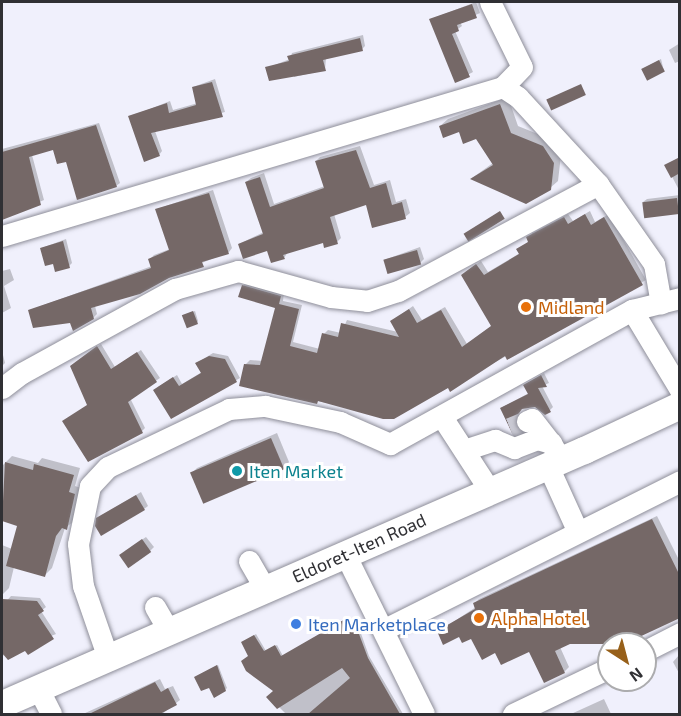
<!DOCTYPE html>
<style>
body{margin:0}
#map{position:relative;width:681px;height:716px;overflow:hidden;background:#f0f0fc;font-family:"Exo 2",sans-serif}
div>[style]{position:absolute}
.shadow>*{inset:0;background:#0003}
.building>*{inset:0;background:#756867;transform-origin:0 0}
.minor-tunnel>*{height:21px;margin-top:-10.5px;transform-origin:0;background:repeating-linear-gradient(90deg,#cacad4 0 21px,transparent 0 31px)}
.roads{filter:drop-shadow(0 0 2px #8e8e99) drop-shadow(0 0 2px #8e8e99)}
.minor>*{height:21px;margin:-10.5px;padding:0 10.5px;transform-origin:10.5px;border-radius:10.5px;background:#fff}
.major>*{height:27px;margin:-13.5px;padding:0 13.5px;transform-origin:13.5px;border-radius:13.5px;background:#fff}
.dots>*{width:16px;height:16px;translate:-50% -50%;box-sizing:border-box;border:3px solid #fff;border-radius:50%}
span{translate:-50% -50%;white-space:nowrap;text-align:center;line-height:1.15;-webkit-text-stroke:6px #fff;paint-order:stroke}
.food-label{font-size:18px;color:#c56008}
.left{translate:0 -50%;text-align:left}
.culture-label{font-size:18px;color:#0d838f}
.street-label{font-size:18px;color:#303034}
.shop-label{font-size:18px;color:#366cbe}
.frame{position:absolute;inset:0;border:3px solid #303034;pointer-events:none}
.north{position:absolute;left:597px;top:632px;width:60px;height:60px;box-sizing:border-box;background:#fff;border:2px solid #acacae;border-radius:50%;rotate:144deg;font-size:16px;font-weight:700;line-height:24px;text-align:center;color:#303034}
.north::after{content:'';display:block;margin:auto;width:21px;height:27px;background:#97601a;clip-path:polygon(50% 0,100% 100%,50% 72%,0 100%)}
</style>
<div id="map">
<div class="shadow">
<div style="clip-path:polygon(476px 2px,480px 13px,460px 22px,462px 26px,455px 31px,473px 72px,456px 81px,431px 19px)"></div>
<div style="clip-path:polygon(363px 35px,365px 46px,362px 49px,326px 58px,325px 70px,294px 77px,293px 72px,267px 68px,290px 59px,292px 53px)"></div>
<div style="clip-path:polygon(680px 43px,680px 61px,675px 63px,669px 50px)"></div>
<div style="clip-path:polygon(661px 59px,664px 71px,642px 69px,644px 68px)"></div>
<div style="clip-path:polygon(215px 79px,225px 112px,155px 131px,162px 151px,159px 155px,130px 117px,170px 101px,173px 110px,198px 103px,193px 87px)"></div>
<div style="clip-path:polygon(508px 97px,518px 126px,550px 139px,561px 155px,558px 181px,550px 188px,472px 178px,493px 163px,477px 138px,440px 126px,448px 119px)"></div>
<div style="clip-path:polygon(99px 123px,120px 183px,116px 186px,67px 160px,54px 148px,32px 155px,44px 200px,2px 218px,2px 149px)"></div>
<div style="clip-path:polygon(360px 146px,374px 185px,390px 180px,396px 202px,406px 199px,410px 213px,405px 217px,367px 203px,334px 214px,341px 238px,337px 242px,324px 241px,288px 252px,284px 258px,268px 249px,239px 244px,264px 232px,246px 182px,251px 178px,264px 173px,274px 204px,325px 186px,316px 161px,320px 157px)"></div>
<div style="clip-path:polygon(680px 157px,680px 192px,666px 165px)"></div>
<div style="clip-path:polygon(213px 190px,232px 248px,229px 252px,95px 306px,97px 314px,93px 318px,71px 321px,30px 310px,152px 266px,150px 259px,154px 255px,170px 249px,157px 209px)"></div>
<div style="clip-path:polygon(680px 195px,678px 212px,643px 202px,647px 199px)"></div>
<div style="clip-path:polygon(590px 211px,595px 222px,609px 214px,646px 280px,394px 417px,241px 385px,246px 364px,250px 360px,263px 361px,277px 307px,243px 286px,247px 282px,284px 292px,283px 301px,302px 305px,293px 342px,320px 349px,324px 334px,328px 330px,341px 333px,347px 320px,398px 332px,392px 321px,413px 306px,422px 320px,445px 307px,467px 344px,493px 325px,467px 271px,481px 261px,488px 272px,520px 253px,517px 250px,530px 241px,532px 233px,568px 214px,573px 221px)"></div>
<div style="clip-path:polygon(66px 239px,72px 263px,69px 266px,54px 262px,42px 248px)"></div>
<div style="clip-path:polygon(420px 247px,424px 259px,420px 263px,384px 260px)"></div>
<div style="clip-path:polygon(10px 269px,14px 280px,4px 286px,11px 308px,2px 313px,2px 271px)"></div>
<div style="clip-path:polygon(195px 311px,198px 321px,197px 323px,183px 315px)"></div>
<div style="clip-path:polygon(101px 344px,115px 367px,141px 350px,160px 378px,130px 398px,145px 428px,142px 431px,88px 404px,75px 363px)"></div>
<div style="clip-path:polygon(2px 351px,5px 363px,2px 366px)"></div>
<div style="clip-path:polygon(213px 353px,228px 356px,240px 378px,172px 417px,158px 387px,177px 375px,182px 384px,202px 372px,197px 363px)"></div>
<div style="clip-path:polygon(544px 373px,549px 383px,542px 386px,553px 407px,550px 410px,535px 405px,522px 408px,517px 415px,523px 427px,520px 430px,501px 408px,529px 393px,525px 385px)"></div>
<div style="clip-path:polygon(277px 433px,289px 462px,284px 468px,204px 502px,191px 474px,197px 468px)"></div>
<div style="clip-path:polygon(12px 456px,38px 463px,42px 458px,80px 468px,75px 486px,81px 488px,73px 522px,65px 528px,52px 568px,45px 575px,14px 567px,9px 588px,2px 595px,2px 545px,12px 549px,19px 525px,2px 520px,2px 466px)"></div>
<div style="clip-path:polygon(141px 492px,148px 506px,144px 509px,102px 515px)"></div>
<div style="clip-path:polygon(657px 516px,680px 562px,680px 614px,627px 644px,609px 646px,603px 634px,592px 631px,560px 647px,569px 667px,564px 672px,530px 650px,496px 651px,472px 637px,438px 632px,476px 607px,475px 603px,479px 599px)"></div>
<div style="clip-path:polygon(146px 537px,154px 547px,150px 551px,125px 551px)"></div>
<div style="clip-path:polygon(11px 596px,40px 598px,46px 607px,41px 611px,56px 634px,2px 656px,2px 606px)"></div>
<div style="clip-path:polygon(349px 617px,354px 627px,358px 625px,369px 656px,403px 714px,286px 714px,269px 697px,276px 691px,250px 656px,244px 641px,256px 634px,266px 651px,277px 645px,283px 656px)"></div>
<div style="clip-path:polygon(679px 655px,680px 655px,680px 675px,673px 662px)"></div>
<div style="clip-path:polygon(218px 665px,227px 688px,225px 690px,209px 686px,197px 676px)"></div>
<div style="clip-path:polygon(160px 679px,165px 689px,173px 686px,180px 700px,162px 714px,83px 714px)"></div>
<div style="clip-path:polygon(604px 699px,611px 714px,571px 714px)"></div>
</div>
<div class="building">
<div style="clip-path:polygon(472px 4px,477px 18px,457px 25px,459px 31px,452px 34px,470px 77px,455px 83px,429px 19px)"></div>
<div style="clip-path:polygon(360px 38px,363px 51px,323px 60px,326px 71px,269px 81px,265px 67px,289px 61px,287px 56px)"></div>
<div style="left:659px;top:60px;width:13px;height:20px;rotate:63deg"></div>
<div style="clip-path:polygon(212px 82px,223px 117px,151px 133px,160px 156px,144px 162px,128px 116px,167px 103px,169px 113px,196px 105px,192px 87px)"></div>
<div style="left:581px;top:84px;width:12px;height:38px;rotate:66deg"></div>
<div style="clip-path:polygon(500px 104px,511px 133px,543px 146px,554px 163px,551px 190px,526px 204px,470px 179px,493px 165px,476px 139px,463px 144px,459px 132px,443px 138px,439px 126px)"></div>
<div style="clip-path:polygon(96px 125px,117px 187px,77px 200px,66px 162px,57px 164px,53px 150px,29px 157px,41px 205px,2px 220px,2px 152px)"></div>
<div style="clip-path:polygon(356px 150px,370px 188px,386px 183px,392px 205px,402px 202px,406px 219px,372px 228px,366px 205px,330px 217px,338px 244px,324px 248px,323px 243px,283px 255px,285px 259px,271px 263px,267px 251px,243px 259px,238px 244px,263px 234px,245px 182px,260px 177px,270px 207px,324px 188px,315px 161px)"></div>
<div style="clip-path:polygon(680px 157px,680px 173px,671px 178px,664px 165px)"></div>
<div style="clip-path:polygon(209px 193px,229px 254px,202px 262px,204px 267px,169px 278px,140px 294px,91px 308px,94px 319px,73px 331px,70px 323px,33px 328px,28px 310px,151px 268px,148px 259px,169px 250px,155px 209px)"></div>
<div style="left:677px;top:198px;width:16px;height:35px;rotate:83deg"></div>
<div style="left:500px;top:211px;width:9px;height:43px;rotate:58deg"></div>
<div style="clip-path:polygon(585px 214px,591px 225px,604px 217px,643px 285px,507px 360px,505px 356px,450px 392px,448px 388px,394px 419px,383px 419px,318px 401px,317px 404px,239px 386px,244px 364px,260px 365px,275px 308px,238px 297px,242px 285px,281px 296px,279px 304px,299px 309px,290px 346px,317px 353px,322px 333px,338px 337px,341px 323px,399px 337px,390px 321px,409px 309px,417px 323px,441px 310px,462px 347px,491px 326px,461px 275px,476px 264px,484px 275px,519px 254px,516px 249px,528px 242px,526px 237px,564px 217px,568px 224px)"></div>
<div style="clip-path:polygon(63px 241px,70px 268px,55px 272px,53px 264px,45px 266px,40px 248px)"></div>
<div style="left:417px;top:250px;width:15px;height:35px;rotate:74deg"></div>
<div style="left:193px;top:311px;width:14px;height:12px;rotate:69deg"></div>
<div style="clip-path:polygon(97px 346px,111px 369px,137px 352px,157px 382px,128px 402px,143px 433px,88px 462px,62px 421px,87px 405px,70px 366px)"></div>
<div style="clip-path:polygon(209px 356px,225px 359px,237px 382px,171px 419px,153px 390px,173px 377px,179px 386px,201px 373px,195px 363px)"></div>
<div style="clip-path:polygon(541px 375px,547px 387px,538px 388px,551px 412px,545px 415px,535px 407px,522px 409px,514px 420px,521px 432px,512px 433px,500px 408px,528px 394px,523px 385px)"></div>
<div style="left:271px;top:438px;width:34px;height:88px;rotate:67deg"></div>
<div style="clip-path:polygon(5px 462px,33px 470px,34px 464px,74px 475px,69px 492px,75px 494px,67px 530px,62px 528px,56px 536px,45px 577px,6px 566px,17px 526px,2px 521px)"></div>
<div style="clip-path:polygon(136px 495px,145px 510px,101px 536px,95px 526px,96px 518px)"></div>
<div style="clip-path:polygon(652px 519px,680px 576px,680px 618px,637px 638px,634px 644px,570px 644px,555px 651px,565px 673px,544px 683px,529px 652px,501px 665px,495px 653px,482px 660px,471px 639px,462px 643px,459px 637px,443px 645px,437px 631px,475px 609px,473px 603px)"></div>
<div style="left:142px;top:539px;width:16px;height:28px;rotate:55deg"></div>
<div style="clip-path:polygon(2px 599px,37px 601px,44px 611px,38px 615px,54px 639px,28px 655px,25px 651px,8px 660px,2px 653px)"></div>
<div style="clip-path:polygon(347px 618px,352px 627px,356px 626px,368px 658px,400px 714px,308px 714px,350px 678px,342px 668px,277px 709px,266px 697px,273px 691px,246px 671px,241px 661px,248px 656px,241px 642px,254px 635px,264px 651px,275px 645px,281px 656px)"></div>
<div style="clip-path:polygon(217px 665px,226px 691px,214px 698px,209px 688px,201px 691px,194px 677px)"></div>
<div style="clip-path:polygon(155px 682px,161px 692px,168px 688px,177px 705px,160px 714px,89px 714px)"></div>
</div>
<div class="minor-tunnel">
<div style="left:510px;top:428px;width:18px;rotate:-22deg"></div>
</div>
<div class="roads">
<div class="minor">
<div style="left:490px;top:2px;width:72px;rotate:63.8deg"></div>
<div style="left:522px;top:67px;width:28px;rotate:134deg"></div>
<div style="left:2px;top:236px;width:523px;rotate:-16.56deg"></div>
<div style="left:503px;top:87px;width:18px;rotate:34deg"></div>
<div style="left:518px;top:97px;width:118px;rotate:47.4deg"></div>
<div style="left:598px;top:184px;width:98px;rotate:55deg"></div>
<div style="left:654px;top:264px;width:40px;rotate:80deg"></div>
<div style="left:632px;top:310px;width:93px;rotate:59deg"></div>
<div style="left:2px;top:388px;width:25px;rotate:-37deg"></div>
<div style="left:22px;top:373px;width:175px;rotate:-28.8deg"></div>
<div style="left:175px;top:289px;width:66px;rotate:-15.9deg"></div>
<div style="left:238px;top:271px;width:97px;rotate:15.6deg"></div>
<div style="left:331px;top:297px;width:36px;rotate:6deg"></div>
<div style="left:367px;top:301px;width:33px;rotate:-18deg"></div>
<div style="left:398px;top:291px;width:227px;rotate:-28.1deg"></div>
<div style="left:442px;top:417px;width:88px;rotate:57deg"></div>
<div style="left:527px;top:421px;width:5px;rotate:-22deg"></div>
<div style="left:532px;top:419px;width:31px;rotate:52deg"></div>
<div style="left:464px;top:450px;width:33px;rotate:-18deg"></div>
<div style="left:495px;top:440px;width:21px;rotate:23deg"></div>
<div style="left:514px;top:448px;width:25px;rotate:-21deg"></div>
<div style="left:537px;top:439px;width:15px;rotate:16deg"></div>
<div style="left:551px;top:443px;width:20px;rotate:60deg"></div>
<div style="left:548px;top:466px;width:72px;rotate:65.6deg"></div>
<div style="left:345px;top:554px;width:178px;rotate:63.7deg"></div>
<div style="left:249px;top:561px;width:32px;rotate:60deg"></div>
<div style="left:155px;top:607px;width:28px;rotate:60deg"></div>
<div style="left:385px;top:629px;width:330px;rotate:-26.6deg"></div>
<div style="left:645px;top:651px;width:39px;rotate:-27deg"></div>
<div style="left:108px;top:658px;width:76px;rotate:-109.1deg"></div>
<div style="left:83px;top:586px;width:42px;rotate:-96.8deg"></div>
<div style="left:78px;top:544px;width:59px;rotate:-78.3deg"></div>
<div style="left:90px;top:486px;width:26px;rotate:-47deg"></div>
<div style="left:108px;top:467px;width:134px;rotate:-25.6deg"></div>
<div style="left:229px;top:409px;width:36px;rotate:-5deg"></div>
<div style="left:265px;top:406px;width:77px;rotate:12deg"></div>
<div style="left:340px;top:422px;width:55px;rotate:23.7deg"></div>
<div style="left:390px;top:444px;width:277px;rotate:-29deg"></div>
<div style="left:632px;top:310px;width:49px;rotate:-14deg"></div>
<div style="left:38px;top:688px;width:29px;rotate:63deg"></div>
<div style="left:513px;top:714px;width:106px;rotate:-25.6deg"></div>
</div>
<div class="major">
<div style="left:2px;top:704px;width:635px;rotate:-23.58deg"></div>
<div style="left:584px;top:450px;width:106px;rotate:-25.1deg"></div>
</div>
</div>
<div class="dots">
<div style="left:526px;top:307px;background:#e8710a"></div>
<div style="left:237px;top:471px;background:#0f9aa8"></div>
<div style="left:479px;top:618px;background:#e8710a"></div>
<div style="left:296px;top:624px;background:#3f7fe0"></div>
</div>
<div class="food-label">
<span class="left" style="left:538px;top:307px">Midland</span>
<span class="left" style="left:491px;top:618px">Alpha Hotel</span>
</div>
<div class="culture-label">
<span class="left" style="left:249px;top:471px">Iten Market</span>
</div>
<div class="street-label">
<span style="left:359px;top:548px;rotate:-24deg">Eldoret-Iten Road</span>
</div>
<div class="shop-label">
<span class="left" style="left:308px;top:624px">Iten Marketplace</span>
</div>
<div class="frame"></div>
<div class="north">N</div>
</div>
